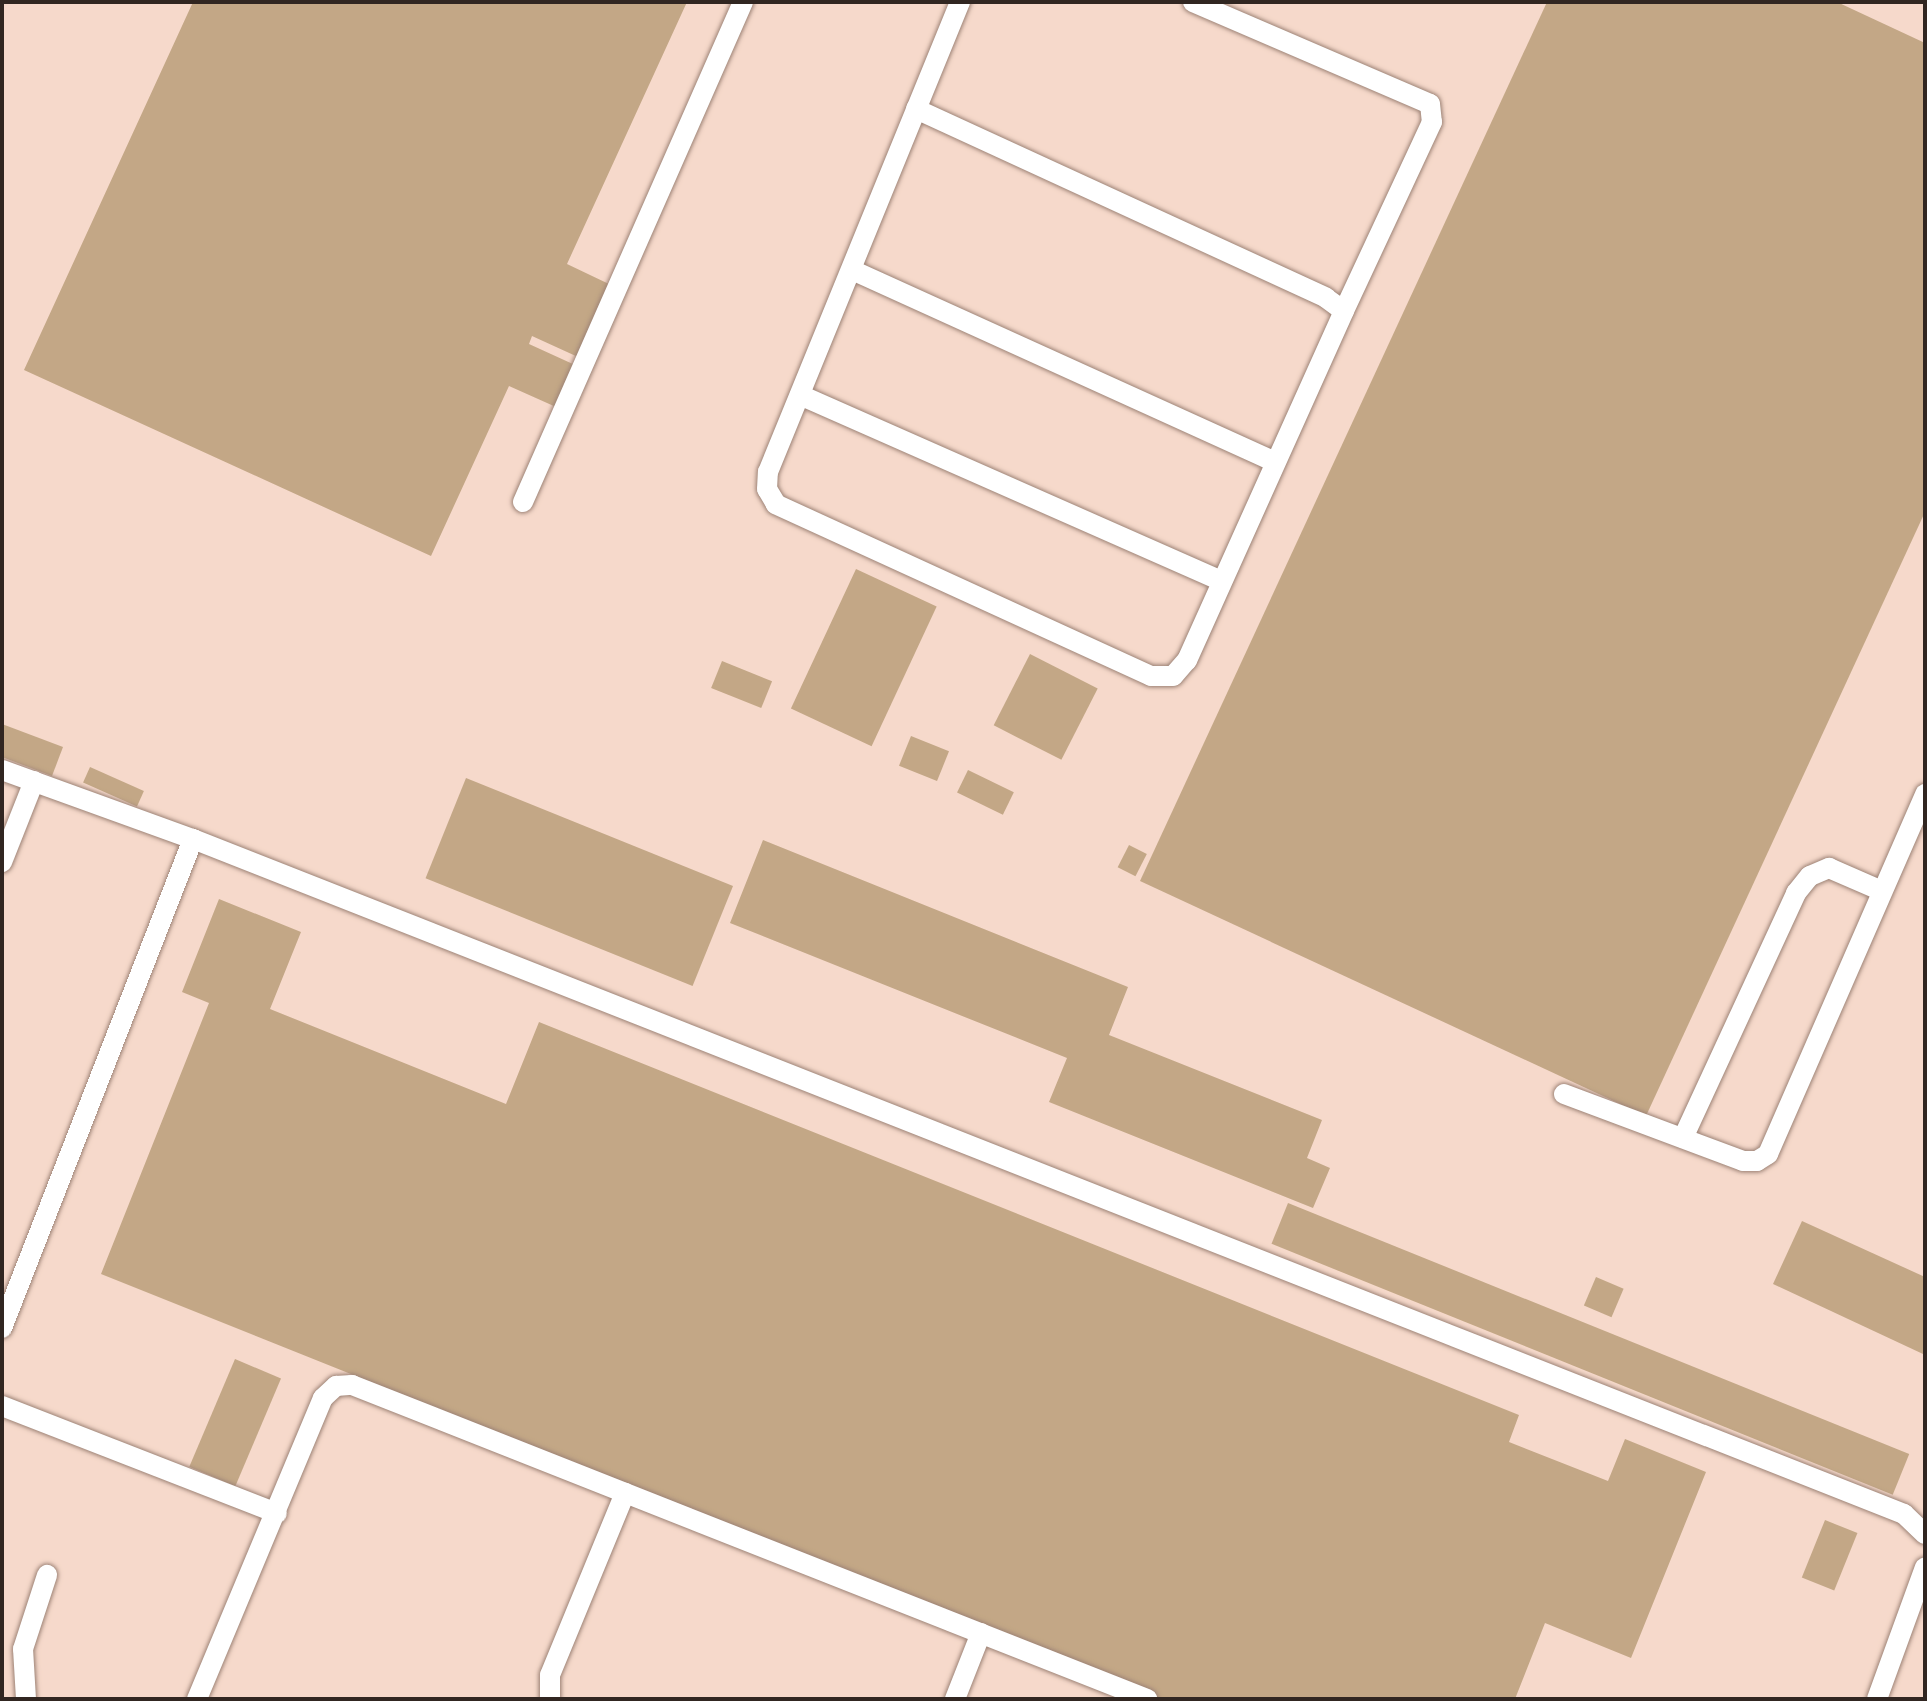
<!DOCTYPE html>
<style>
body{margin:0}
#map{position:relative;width:1927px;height:1701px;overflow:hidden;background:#f6d9cb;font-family:"Roboto Serif",serif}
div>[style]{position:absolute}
.building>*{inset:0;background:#c3a786;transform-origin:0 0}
.roads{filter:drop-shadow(0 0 2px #9d8376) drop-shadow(0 0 2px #9d8376)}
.lane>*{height:20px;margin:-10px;padding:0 10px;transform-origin:10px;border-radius:10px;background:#fff}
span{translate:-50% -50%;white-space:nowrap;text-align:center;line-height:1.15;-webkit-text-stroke:7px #fff;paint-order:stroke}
.frame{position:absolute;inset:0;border:4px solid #312621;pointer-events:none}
</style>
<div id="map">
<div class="building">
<div style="clip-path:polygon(193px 2px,687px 2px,567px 264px,611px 285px,578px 357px,532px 336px,529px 344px,575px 365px,556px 407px,509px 386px,431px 556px,24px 370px)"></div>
<div style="clip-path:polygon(1547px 2px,1837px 2px,1925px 43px,1925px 512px,1646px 1116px,1140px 881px)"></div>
<div style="left:856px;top:569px;width:89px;height:154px;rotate:25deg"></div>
<div style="left:1030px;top:654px;width:76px;height:80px;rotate:27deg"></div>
<div style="left:722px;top:661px;width:54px;height:29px;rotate:22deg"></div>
<div style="clip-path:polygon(2px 724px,63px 747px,52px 776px,2px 757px)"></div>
<div style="left:911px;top:736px;width:41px;height:32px;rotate:22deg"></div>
<div style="left:90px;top:767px;width:59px;height:17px;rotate:24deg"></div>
<div style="left:968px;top:770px;width:51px;height:25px;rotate:26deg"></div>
<div style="left:466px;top:778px;width:288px;height:108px;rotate:22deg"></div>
<div style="clip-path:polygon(763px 840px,1128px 987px,1109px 1035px,1322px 1120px,1307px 1158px,1330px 1168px,1313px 1208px,1049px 1102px,1067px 1058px,730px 923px)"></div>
<div style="left:1129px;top:845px;width:20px;height:25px;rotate:27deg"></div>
<div style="clip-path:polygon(219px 899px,301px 932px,270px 1009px,506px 1104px,539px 1022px,1519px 1415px,1509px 1442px,1608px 1481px,1625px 1439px,1706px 1472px,1631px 1658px,1545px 1623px,1515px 1699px,1162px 1699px,101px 1274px,209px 1003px,182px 992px)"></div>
<div style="left:1288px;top:1203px;width:670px;height:44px;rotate:22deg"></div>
<div style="clip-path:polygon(1802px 1221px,1925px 1277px,1923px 1354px,1773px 1284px)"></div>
<div style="left:1596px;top:1277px;width:30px;height:31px;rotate:23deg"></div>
<div style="left:235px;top:1359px;width:50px;height:117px;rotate:23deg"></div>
<div style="left:1825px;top:1520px;width:35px;height:62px;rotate:22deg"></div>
</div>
<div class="roads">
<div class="lane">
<div style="left:1193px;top:2px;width:258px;rotate:23.3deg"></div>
<div style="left:1430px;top:104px;width:18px;rotate:84deg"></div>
<div style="left:1432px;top:122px;width:208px;rotate:115deg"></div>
<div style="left:916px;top:109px;width:451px;rotate:24.7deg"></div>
<div style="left:1326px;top:298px;width:22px;rotate:36deg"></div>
<div style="left:1344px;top:311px;width:383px;rotate:114.2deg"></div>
<div style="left:1187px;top:660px;width:21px;rotate:131deg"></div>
<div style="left:1173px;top:676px;width:22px;rotate:180deg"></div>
<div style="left:1151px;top:676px;width:413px;rotate:-155.4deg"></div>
<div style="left:776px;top:504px;width:17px;rotate:-121deg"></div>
<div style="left:767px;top:489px;width:17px;rotate:-87deg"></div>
<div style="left:768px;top:472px;width:508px;rotate:-67.78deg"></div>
<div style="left:852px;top:270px;width:465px;rotate:24.4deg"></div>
<div style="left:800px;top:395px;width:461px;rotate:23.8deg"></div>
<div style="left:523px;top:502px;width:546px;rotate:-66.25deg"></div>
<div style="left:2px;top:770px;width:203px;rotate:19.9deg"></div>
<div style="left:193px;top:839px;width:1839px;rotate:21.53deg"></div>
<div style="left:1904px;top:1514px;width:29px;rotate:44deg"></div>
<div style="left:2px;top:862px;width:87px;rotate:-68.4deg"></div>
<div style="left:1564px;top:1094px;width:191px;rotate:20.5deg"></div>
<div style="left:1743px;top:1161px;width:14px"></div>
<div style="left:1757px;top:1161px;width:13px;rotate:-32deg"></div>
<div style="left:1768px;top:1154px;width:393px;rotate:-66.4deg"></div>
<div style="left:1683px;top:1138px;width:270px;rotate:-65.2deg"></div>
<div style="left:1796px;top:893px;width:22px;rotate:-51deg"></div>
<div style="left:1810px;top:876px;width:21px;rotate:-23deg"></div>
<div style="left:1829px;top:868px;width:58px;rotate:23.5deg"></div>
<div style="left:2px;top:1328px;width:525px;rotate:-68.66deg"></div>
<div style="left:2px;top:1406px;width:295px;rotate:21.3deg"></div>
<div style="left:26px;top:1699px;width:50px;rotate:-93.4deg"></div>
<div style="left:23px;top:1649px;width:78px;rotate:-72deg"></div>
<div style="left:197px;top:1699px;width:326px;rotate:-67.3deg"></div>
<div style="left:323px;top:1398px;width:18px;rotate:-43deg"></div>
<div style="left:336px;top:1386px;width:16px;rotate:-4deg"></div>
<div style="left:352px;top:1385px;width:855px;rotate:21.55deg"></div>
<div style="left:550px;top:1699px;width:24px;rotate:-90deg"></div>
<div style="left:550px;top:1675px;width:197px;rotate:-67.6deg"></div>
<div style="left:955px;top:1699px;width:71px;rotate:-68.5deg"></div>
<div style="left:1877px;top:1699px;width:140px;rotate:-70deg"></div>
</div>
</div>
<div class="frame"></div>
</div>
